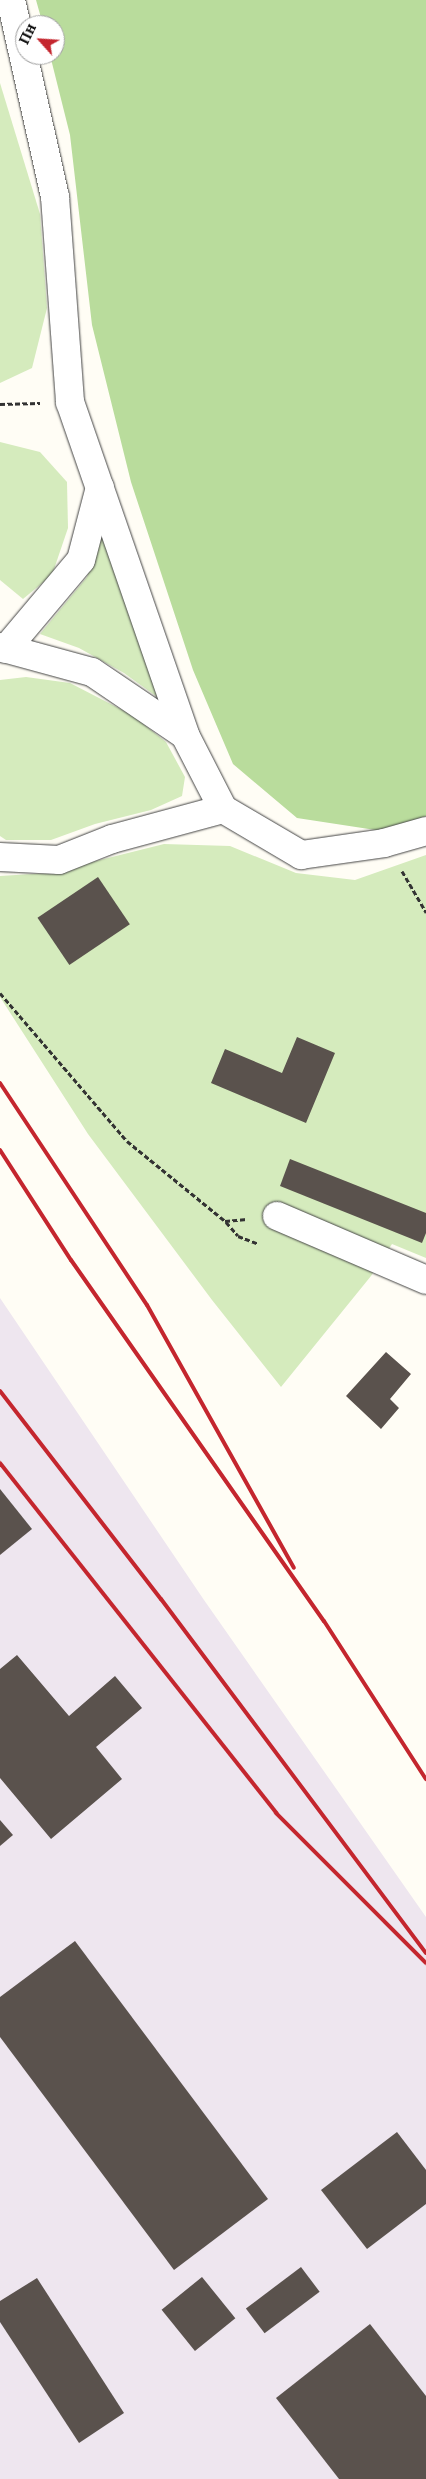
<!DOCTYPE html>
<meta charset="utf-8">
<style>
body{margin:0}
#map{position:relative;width:426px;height:2479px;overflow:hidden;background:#fffdf5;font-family:"IBM Plex Serif",serif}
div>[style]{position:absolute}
.industrial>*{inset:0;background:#eee6ef}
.green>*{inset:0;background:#d5ebbd}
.forest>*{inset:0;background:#b9dc9c}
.building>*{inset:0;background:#5a524d;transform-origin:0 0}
.path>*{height:3px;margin-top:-1.5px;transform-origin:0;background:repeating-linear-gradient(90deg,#333 0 5px,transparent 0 7.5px)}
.roads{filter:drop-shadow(0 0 1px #444) drop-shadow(0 0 1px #444)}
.minor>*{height:28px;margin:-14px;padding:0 14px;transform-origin:14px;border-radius:14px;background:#fff}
.rail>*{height:4px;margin:-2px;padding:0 2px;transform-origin:2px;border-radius:2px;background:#c4262e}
span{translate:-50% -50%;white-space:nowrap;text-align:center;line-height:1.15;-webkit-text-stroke:5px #fff;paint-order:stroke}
.north{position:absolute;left:15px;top:15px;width:50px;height:50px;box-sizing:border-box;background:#fff;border:1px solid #a0a0a0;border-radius:50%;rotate:296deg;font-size:14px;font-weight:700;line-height:20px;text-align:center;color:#111}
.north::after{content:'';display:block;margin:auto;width:18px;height:22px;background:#c4262e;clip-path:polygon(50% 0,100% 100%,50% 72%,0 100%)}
</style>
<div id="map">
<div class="industrial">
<div style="clip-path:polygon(0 1298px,204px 1600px,426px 1917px,426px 2479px,0 2479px)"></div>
</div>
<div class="green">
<div style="clip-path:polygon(0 83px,40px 214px,47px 308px,32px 368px,0 383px)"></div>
<div style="clip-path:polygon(0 442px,40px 452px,67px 482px,68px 528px,52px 575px,23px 599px,0 580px)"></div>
<div style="clip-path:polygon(102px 530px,167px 704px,124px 673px,79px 648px,40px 634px,87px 577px)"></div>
<div style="clip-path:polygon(26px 677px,70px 683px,132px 715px,166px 742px,185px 777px,182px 796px,151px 810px,95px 824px,51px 840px,6px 840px,0 836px,0 680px)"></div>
<div style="clip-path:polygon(164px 844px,230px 846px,296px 873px,355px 880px,426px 855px,426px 1258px,392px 1244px,371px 1276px,281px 1387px,212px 1300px,88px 1134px,0 997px,0 876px,48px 873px)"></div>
</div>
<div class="forest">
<div style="clip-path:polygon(36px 0,426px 0,426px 816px,382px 831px,297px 818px,233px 764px,193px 670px,131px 482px,92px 325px,70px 135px,50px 55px,55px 55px,55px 25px,43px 25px)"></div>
</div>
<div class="building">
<div style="left:98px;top:877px;width:57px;height:73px;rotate:56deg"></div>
<div style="clip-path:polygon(297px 1037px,335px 1053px,306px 1123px,211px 1083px,225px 1049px,282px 1073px)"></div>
<div style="clip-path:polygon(290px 1159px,426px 1213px,426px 1233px,422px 1243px,280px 1186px)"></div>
<div style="clip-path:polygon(386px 1352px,411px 1374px,390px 1399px,399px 1408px,381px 1429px,346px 1396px)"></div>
<div style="clip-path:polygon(0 1489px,32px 1529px,0 1555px)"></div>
<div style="clip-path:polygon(17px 1655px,69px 1716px,115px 1676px,142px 1708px,96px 1747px,122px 1779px,51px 1839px,0 1778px,0 1669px)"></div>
<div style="clip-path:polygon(0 1820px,13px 1835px,0 1846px)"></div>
<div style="clip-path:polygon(75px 1941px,268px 2199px,174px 2270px,0 2037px,0 1997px)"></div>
<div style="clip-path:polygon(397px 2132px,426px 2170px,426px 2204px,367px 2249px,321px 2190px)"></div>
<div style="left:301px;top:2267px;width:31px;height:69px;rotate:53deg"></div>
<div style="left:202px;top:2277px;width:53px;height:52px;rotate:51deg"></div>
<div style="clip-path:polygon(37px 2278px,124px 2413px,79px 2443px,0 2322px,0 2301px)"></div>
<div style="clip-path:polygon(370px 2324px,426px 2396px,426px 2479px,339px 2479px,276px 2398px)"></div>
</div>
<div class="path">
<div style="left:0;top:404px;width:40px;rotate:-1.4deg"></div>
<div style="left:402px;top:871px;width:48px;rotate:59.7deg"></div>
<div style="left:0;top:993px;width:195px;rotate:49.4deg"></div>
<div style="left:127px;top:1141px;width:127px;rotate:39.2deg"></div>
<div style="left:225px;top:1221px;width:22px;rotate:-5deg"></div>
<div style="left:226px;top:1222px;width:18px;rotate:49deg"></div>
<div style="left:238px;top:1236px;width:22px;rotate:21deg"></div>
</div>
<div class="roads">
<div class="minor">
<div style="left:11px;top:0;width:202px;rotate:77.4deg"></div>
<div style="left:55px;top:197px;width:206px;rotate:85.8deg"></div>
<div style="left:70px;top:402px;width:352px;rotate:70.9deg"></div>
<div style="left:185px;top:735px;width:83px;rotate:62.8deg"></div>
<div style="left:223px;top:809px;width:91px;rotate:30.5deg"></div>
<div style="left:301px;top:855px;width:84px;rotate:-8.2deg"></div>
<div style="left:384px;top:843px;width:44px;rotate:-15.9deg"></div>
<div style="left:0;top:647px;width:95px;rotate:15.2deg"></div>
<div style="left:92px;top:672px;width:112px;rotate:34.1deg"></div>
<div style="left:6px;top:649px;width:116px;rotate:-49.9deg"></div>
<div style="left:81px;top:560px;width:75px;rotate:-75.4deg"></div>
<div style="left:0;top:857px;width:59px;rotate:2.9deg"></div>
<div style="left:59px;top:860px;width:57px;rotate:-21.6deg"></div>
<div style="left:112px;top:839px;width:115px;rotate:-15.1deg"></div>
<div style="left:277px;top:1216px;width:162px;rotate:23.2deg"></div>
</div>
</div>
<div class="rail">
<div style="left:0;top:1083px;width:266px;rotate:56.5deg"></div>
<div style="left:147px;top:1305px;width:301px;rotate:60.8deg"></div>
<div style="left:0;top:1150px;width:131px;rotate:57.2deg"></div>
<div style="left:71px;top:1260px;width:441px;rotate:55deg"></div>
<div style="left:324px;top:1621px;width:188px;rotate:57.2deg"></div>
<div style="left:0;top:1391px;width:263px;rotate:52.3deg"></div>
<div style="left:161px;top:1599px;width:442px;rotate:53.2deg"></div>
<div style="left:0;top:1463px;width:446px;rotate:51.7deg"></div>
<div style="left:276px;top:1813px;width:212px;rotate:45deg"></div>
</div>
<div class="north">Пн</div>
</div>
